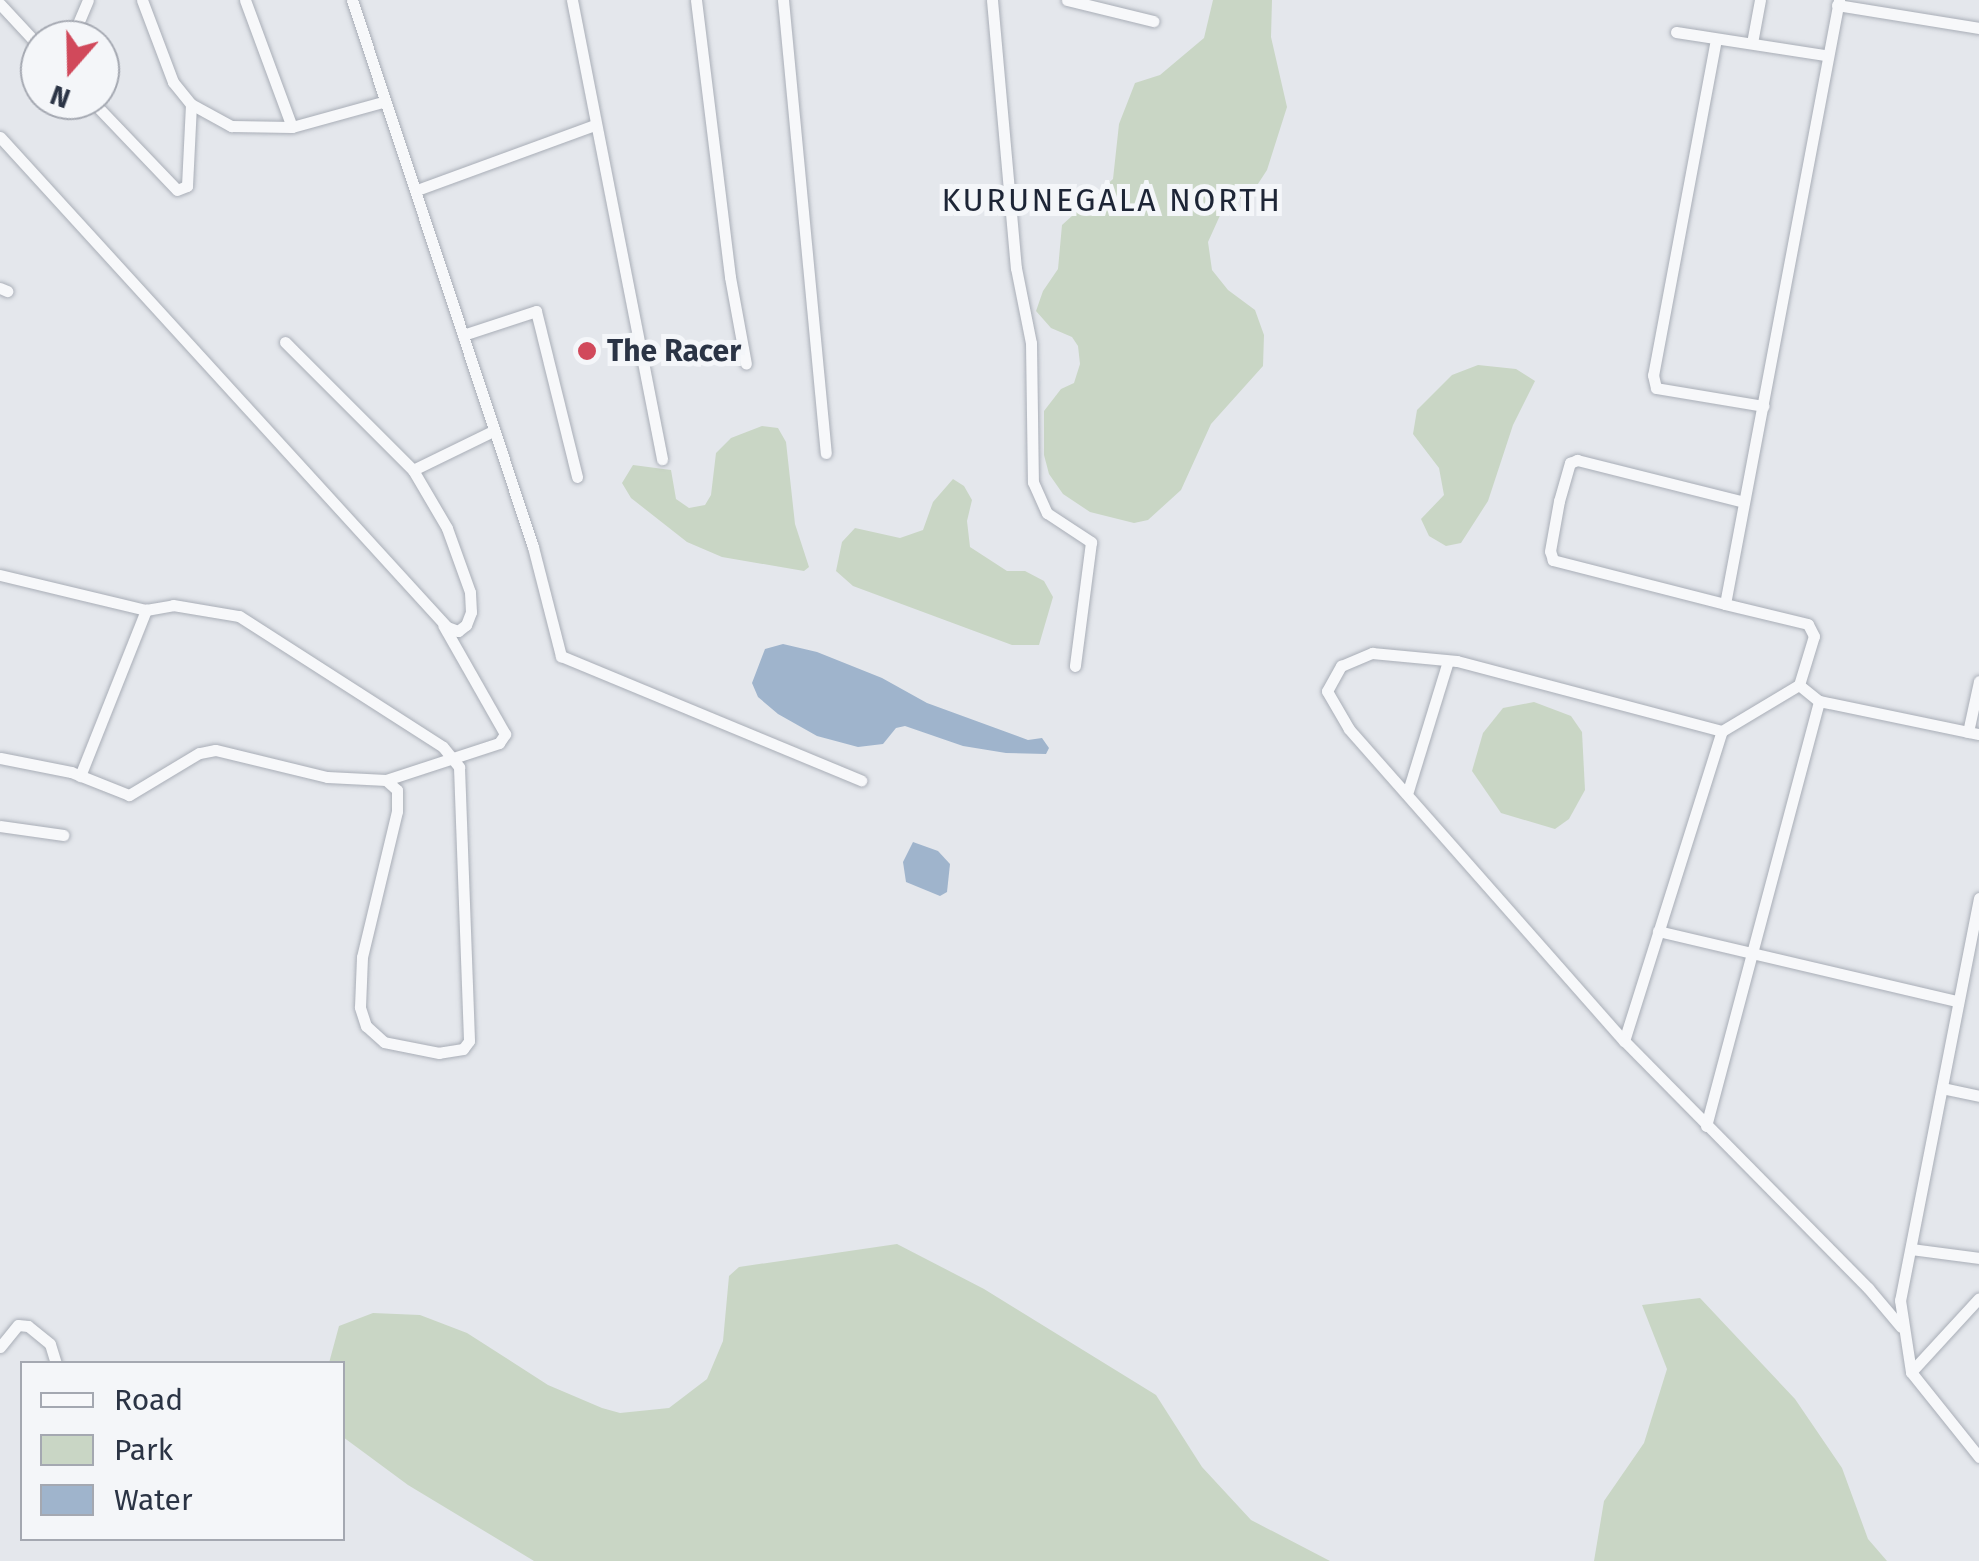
<!DOCTYPE html>
<style>
body{margin:0}
#map{position:relative;width:1979px;height:1561px;overflow:hidden;background:#e4e7ec;font-family:"Fira Sans",sans-serif}
div>[style]{position:absolute}
.green>*{inset:0;background:#c9d6c5}
.water>*{inset:0;background:#9fb4cc}
.roads{filter:drop-shadow(0 0 2px #a9aeb7) drop-shadow(0 0 2px #a9aeb7)}
.minor>*{height:11px;margin:-5.5px;padding:0 5.5px;transform-origin:5.5px;border-radius:5.5px;background:#f7f8fa}
.dots>*{width:28px;height:28px;translate:-50% -50%;box-sizing:border-box;border:5px solid #f4f6f9;border-radius:50%}
span{translate:-50% -50%;white-space:nowrap;text-align:center;line-height:1.15;-webkit-text-stroke:10px #f4f6f9;paint-order:stroke}
.poi-label{font-size:30px;color:#2b3445;font-weight:700}
.left{translate:0 -50%;text-align:left}
.neighbourhood-label{font-size:32px;color:#1d2536;letter-spacing:2.5px}
.legend{position:absolute;left:20px;top:1361px;width:325px;height:180px;box-sizing:border-box;background:#f4f6f9;border:2px solid #a4a8b1;margin:0;padding:12px 18px;list-style:none;font-size:30px;color:#2b3445}
.legend li{display:flex;align-items:center;gap:20px;height:50px}
.legend b{width:50px;border:2px solid #a4a8b1}
.north{position:absolute;left:20px;top:20px;width:100px;height:100px;box-sizing:border-box;background:#f4f6f9;border:2px solid #a4a8b1;border-radius:50%;rotate:200deg;font-size:28px;font-weight:700;line-height:40px;text-align:center;color:#2b3445}
.north::after{content:'';display:block;margin:auto;width:35px;height:45px;background:#d1495b;clip-path:polygon(50% 0,100% 100%,50% 72%,0 100%)}
</style>
<div id="map">
<div class="green">
<div style="clip-path:polygon(1213px 0,1272px 0,1271px 37px,1287px 107px,1267px 170px,1254px 190px,1222px 211px,1208px 242px,1212px 270px,1228px 290px,1255px 310px,1264px 335px,1263px 366px,1211px 424px,1181px 490px,1148px 520px,1134px 523px,1090px 512px,1063px 494px,1049px 474px,1044px 455px,1044px 411px,1061px 389px,1074px 383px,1080px 364px,1078px 346px,1072px 337px,1051px 328px,1036px 311px,1043px 291px,1058px 269px,1062px 225px,1113px 179px,1119px 124px,1135px 83px,1160px 75px,1204px 38px)"></div>
<div style="clip-path:polygon(1478px 365px,1516px 369px,1535px 381px,1513px 425px,1488px 501px,1461px 543px,1446px 546px,1429px 536px,1421px 519px,1444px 495px,1439px 468px,1413px 434px,1417px 410px,1452px 375px)"></div>
<div style="clip-path:polygon(762px 426px,778px 428px,786px 442px,795px 524px,809px 567px,804px 571px,722px 557px,687px 542px,631px 498px,622px 483px,633px 465px,671px 470px,676px 499px,689px 508px,705px 505px,711px 495px,716px 453px,731px 438px)"></div>
<div style="clip-path:polygon(953px 479px,964px 486px,972px 500px,967px 521px,970px 547px,1007px 571px,1025px 571px,1044px 581px,1053px 597px,1039px 645px,1012px 645px,853px 586px,836px 571px,842px 542px,855px 528px,900px 538px,923px 530px,933px 502px)"></div>
<div style="clip-path:polygon(1534px 702px,1571px 716px,1582px 732px,1585px 790px,1569px 819px,1555px 829px,1501px 813px,1472px 771px,1483px 733px,1503px 708px)"></div>
<div style="clip-path:polygon(897px 1244px,984px 1289px,1156px 1395px,1202px 1467px,1251px 1520px,1330px 1561px,534px 1561px,408px 1485px,343px 1437px,342px 1364px,329px 1363px,339px 1326px,373px 1313px,420px 1315px,467px 1333px,548px 1385px,602px 1408px,620px 1413px,669px 1408px,707px 1379px,723px 1341px,729px 1276px,739px 1267px)"></div>
<div style="clip-path:polygon(1700px 1298px,1795px 1399px,1842px 1468px,1868px 1539px,1887px 1561px,1594px 1561px,1604px 1501px,1644px 1443px,1667px 1369px,1642px 1305px)"></div>
</div>
<div class="water">
<div style="clip-path:polygon(783px 644px,817px 652px,882px 678px,927px 703px,1028px 740px,1042px 738px,1049px 748px,1046px 754px,1006px 753px,963px 746px,905px 726px,896px 728px,883px 744px,858px 747px,817px 736px,778px 714px,758px 697px,752px 683px,765px 649px)"></div>
<div style="clip-path:polygon(913px 842px,938px 851px,950px 864px,947px 892px,940px 896px,906px 882px,903px 862px)"></div>
</div>
<div class="roads">
<div class="minor">
<div style="left:142px;top:0;width:88px;rotate:69.3deg"></div>
<div style="left:173px;top:82px;width:28px;rotate:51deg"></div>
<div style="left:191px;top:104px;width:46px;rotate:28.8deg"></div>
<div style="left:231px;top:126px;width:61px;rotate:0.9deg"></div>
<div style="left:245px;top:0;width:135px;rotate:69.7deg"></div>
<div style="left:292px;top:127px;width:94px;rotate:-15.4deg"></div>
<div style="left:352px;top:0;width:576px;rotate:71.69deg"></div>
<div style="left:533px;top:547px;width:113px;rotate:75.6deg"></div>
<div style="left:561px;top:656px;width:325px;rotate:22.5deg"></div>
<div style="left:572px;top:0;width:468px;rotate:78.9deg"></div>
<div style="left:696px;top:0;width:279px;rotate:83deg"></div>
<div style="left:730px;top:277px;width:88px;rotate:79.6deg"></div>
<div style="left:783px;top:0;width:455px;rotate:84.6deg"></div>
<div style="left:992px;top:0;width:269px;rotate:84.9deg"></div>
<div style="left:1016px;top:268px;width:76px;rotate:78.7deg"></div>
<div style="left:1031px;top:343px;width:139px;rotate:89.2deg"></div>
<div style="left:1033px;top:482px;width:34px;rotate:66deg"></div>
<div style="left:1047px;top:513px;width:53px;rotate:33.4deg"></div>
<div style="left:1091px;top:542px;width:125px;rotate:97.4deg"></div>
<div style="left:1067px;top:0;width:89px;rotate:13.7deg"></div>
<div style="left:0;top:4px;width:59px;rotate:47.1deg"></div>
<div style="left:1837px;top:5px;width:144px;rotate:9.2deg"></div>
<div style="left:1676px;top:32px;width:151px;rotate:8.8deg"></div>
<div style="left:1716px;top:39px;width:342px;rotate:100.6deg"></div>
<div style="left:1653px;top:375px;width:13px;rotate:77deg"></div>
<div style="left:1656px;top:388px;width:109px;rotate:9.5deg"></div>
<div style="left:71px;top:40px;width:43px;rotate:-67deg"></div>
<div style="left:1752px;top:43px;width:44px;rotate:-79.5deg"></div>
<div style="left:91px;top:100px;width:124px;rotate:46.3deg"></div>
<div style="left:177px;top:190px;width:11px;rotate:-22deg"></div>
<div style="left:187px;top:186px;width:82px;rotate:-87.2deg"></div>
<div style="left:0;top:137px;width:663px;rotate:47.63deg"></div>
<div style="left:447px;top:627px;width:12px;rotate:20deg"></div>
<div style="left:458px;top:631px;width:10px;rotate:-37deg"></div>
<div style="left:466px;top:625px;width:14px;rotate:-69deg"></div>
<div style="left:471px;top:612px;width:20px;rotate:-93deg"></div>
<div style="left:470px;top:592px;width:68px;rotate:-109.8deg"></div>
<div style="left:447px;top:528px;width:67px;rotate:-120.4deg"></div>
<div style="left:413px;top:470px;width:181px;rotate:-135deg"></div>
<div style="left:417px;top:190px;width:189px;rotate:-20.1deg"></div>
<div style="left:0;top:288px;width:8px;rotate:23deg"></div>
<div style="left:463px;top:335px;width:77px;rotate:-18.2deg"></div>
<div style="left:536px;top:311px;width:171px;rotate:76.1deg"></div>
<div style="left:413px;top:470px;width:89px;rotate:-26deg"></div>
<div style="left:0;top:575px;width:150px;rotate:13.5deg"></div>
<div style="left:146px;top:610px;width:27px;rotate:-10deg"></div>
<div style="left:173px;top:605px;width:67px;rotate:9.5deg"></div>
<div style="left:239px;top:616px;width:242px;rotate:32.7deg"></div>
<div style="left:443px;top:747px;width:26px;rotate:51deg"></div>
<div style="left:459px;top:767px;width:274px;rotate:87.9deg"></div>
<div style="left:469px;top:1041px;width:10px;rotate:127deg"></div>
<div style="left:463px;top:1049px;width:24px;rotate:171deg"></div>
<div style="left:439px;top:1053px;width:56px;rotate:-168.7deg"></div>
<div style="left:384px;top:1042px;width:24px;rotate:-138deg"></div>
<div style="left:366px;top:1026px;width:20px;rotate:-108deg"></div>
<div style="left:360px;top:1007px;width:50px;rotate:-87.7deg"></div>
<div style="left:362px;top:957px;width:150px;rotate:-76.5deg"></div>
<div style="left:397px;top:811px;width:21px;rotate:-90deg"></div>
<div style="left:397px;top:790px;width:15px;rotate:-138deg"></div>
<div style="left:386px;top:780px;width:59px;rotate:-177.1deg"></div>
<div style="left:327px;top:777px;width:115px;rotate:-166.4deg"></div>
<div style="left:215px;top:750px;width:16px;rotate:169deg"></div>
<div style="left:199px;top:753px;width:82px;rotate:149deg"></div>
<div style="left:129px;top:795px;width:62px;rotate:-158.4deg"></div>
<div style="left:71px;top:772px;width:72px;rotate:-168.8deg"></div>
<div style="left:1725px;top:604px;width:178px;rotate:-165.7deg"></div>
<div style="left:1553px;top:560px;width:9px;rotate:-108deg"></div>
<div style="left:1550px;top:551px;width:51px;rotate:-79.8deg"></div>
<div style="left:1559px;top:501px;width:40px;rotate:-74deg"></div>
<div style="left:1570px;top:463px;width:8px;rotate:-23deg"></div>
<div style="left:1577px;top:460px;width:172px;rotate:14.1deg"></div>
<div style="left:1799px;top:685px;width:51px;rotate:-73deg"></div>
<div style="left:1814px;top:636px;width:13px;rotate:-117deg"></div>
<div style="left:1808px;top:624px;width:85px;rotate:-166.5deg"></div>
<div style="left:1725px;top:604px;width:615px;rotate:-79.31deg"></div>
<div style="left:1968px;top:732px;width:52px;rotate:-77.8deg"></div>
<div style="left:80px;top:776px;width:179px;rotate:-68.3deg"></div>
<div style="left:386px;top:780px;width:119px;rotate:-18.1deg"></div>
<div style="left:499px;top:743px;width:11px;rotate:-56deg"></div>
<div style="left:505px;top:734px;width:125px;rotate:-119.6deg"></div>
<div style="left:1408px;top:791px;width:136px;rotate:-72.9deg"></div>
<div style="left:0;top:826px;width:64px;rotate:8.1deg"></div>
<div style="left:1979px;top:898px;width:410px;rotate:101.1deg"></div>
<div style="left:1900px;top:1300px;width:73px;rotate:81.3deg"></div>
<div style="left:1911px;top:1372px;width:109px;rotate:51.3deg"></div>
<div style="left:1658px;top:931px;width:307px;rotate:13.2deg"></div>
<div style="left:1624px;top:1041px;width:325px;rotate:-72.5deg"></div>
<div style="left:1942px;top:1088px;width:38px;rotate:12deg"></div>
<div style="left:1706px;top:1126px;width:440px;rotate:-75.1deg"></div>
<div style="left:1911px;top:1249px;width:69px;rotate:7.5deg"></div>
<div style="left:1901px;top:1327px;width:51px;rotate:-130.2deg"></div>
<div style="left:1868px;top:1288px;width:347px;rotate:-134.6deg"></div>
<div style="left:1624px;top:1041px;width:416px;rotate:-131.4deg"></div>
<div style="left:1349px;top:729px;width:44px;rotate:-120.1deg"></div>
<div style="left:1327px;top:691px;width:29px;rotate:-61deg"></div>
<div style="left:1341px;top:666px;width:34px;rotate:-23deg"></div>
<div style="left:1372px;top:653px;width:85px;rotate:5.4deg"></div>
<div style="left:1457px;top:661px;width:274px;rotate:14.8deg"></div>
<div style="left:1722px;top:731px;width:90px;rotate:-30.9deg"></div>
<div style="left:1799px;top:685px;width:26px;rotate:39deg"></div>
<div style="left:1819px;top:701px;width:163px;rotate:11.7deg"></div>
<div style="left:0;top:1347px;width:28px;rotate:-51deg"></div>
<div style="left:18px;top:1325px;width:10px;rotate:6deg"></div>
<div style="left:28px;top:1326px;width:28px;rotate:39deg"></div>
<div style="left:50px;top:1344px;width:21px;rotate:73deg"></div>
<div style="left:1911px;top:1372px;width:100px;rotate:-47.4deg"></div>
</div>
</div>
<div class="dots">
<div style="left:587px;top:351px;background:#d1495b"></div>
</div>
<div class="poi-label">
<span class="left" style="left:607px;top:351px">The Racer</span>
</div>
<div class="neighbourhood-label">
<span style="left:1112px;top:200px">KURUNEGALA NORTH</span>
</div>
<ul class="legend">
<li><b style="height:12px;background:#f7f8fa"></b>Road</li>
<li><b style="height:28px;background:#c9d6c5"></b>Park</li>
<li><b style="height:28px;background:#9fb4cc"></b>Water</li>
</ul>
<div class="north">N</div>
</div>
